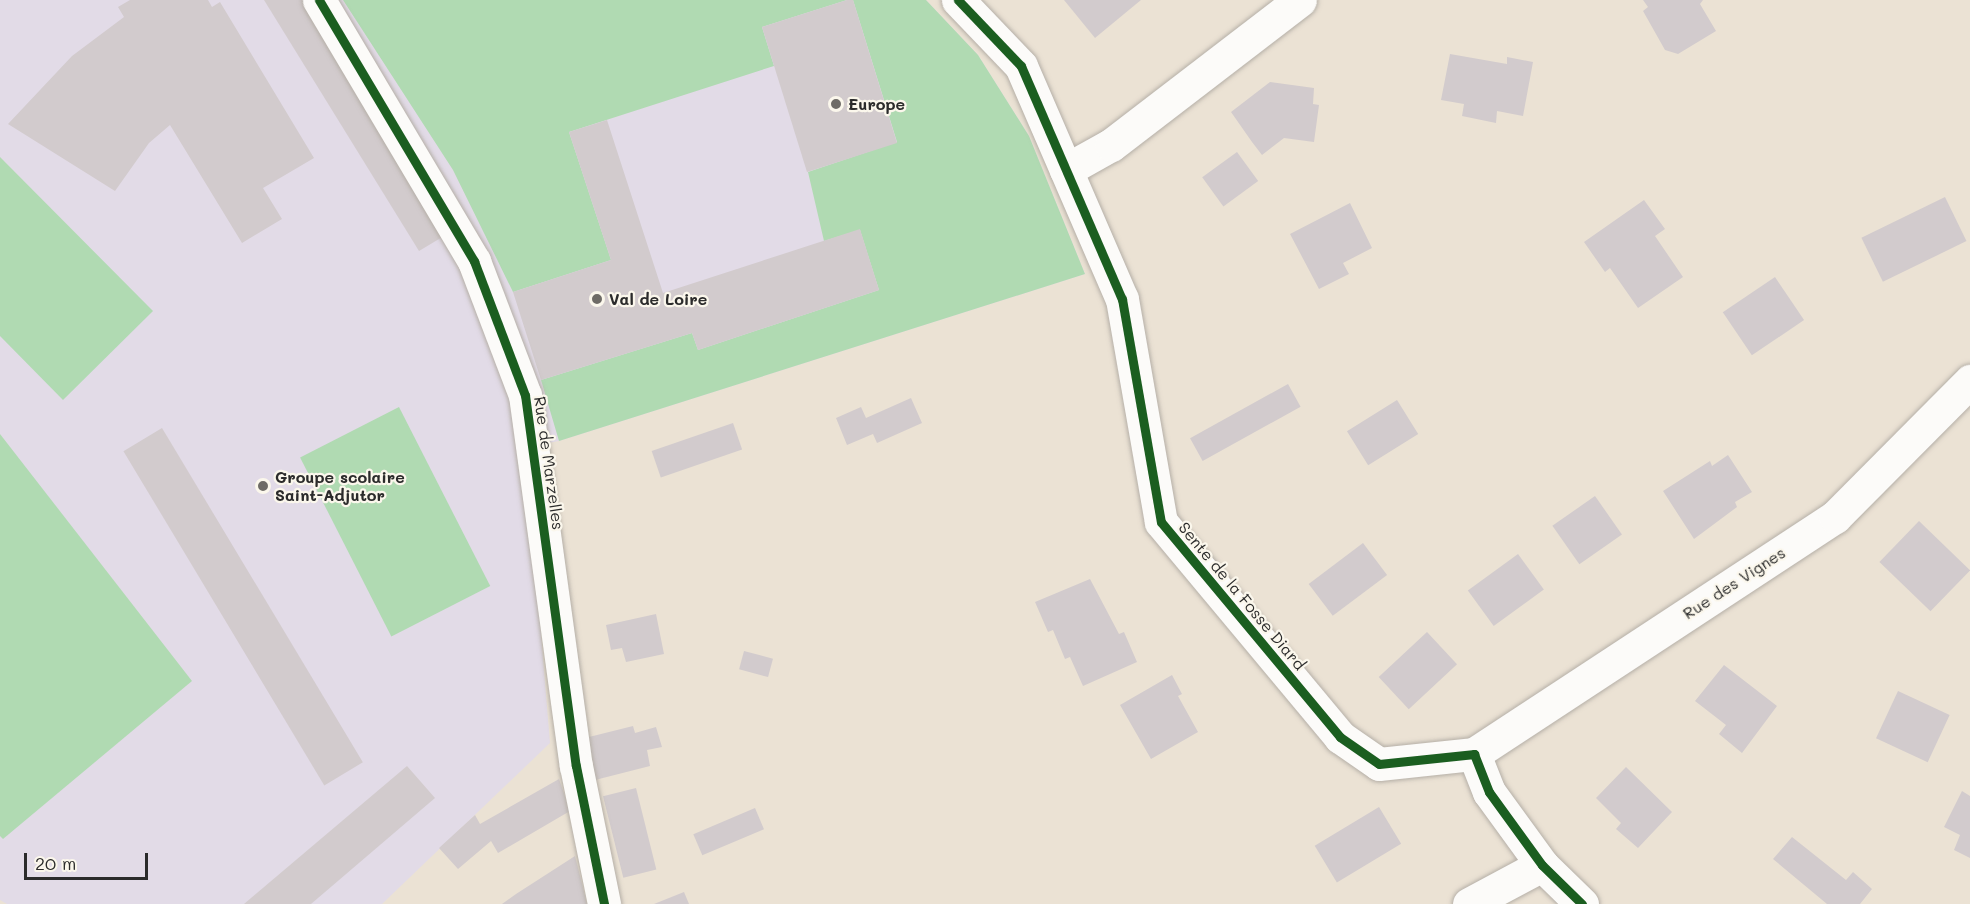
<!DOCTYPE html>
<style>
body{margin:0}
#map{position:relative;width:1970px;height:904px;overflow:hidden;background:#ebe2d4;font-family:Mali,sans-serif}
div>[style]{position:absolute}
.built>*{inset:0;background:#e2dbe7}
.green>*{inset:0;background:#b0dab2;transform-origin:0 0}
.building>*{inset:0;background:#d2cbcd;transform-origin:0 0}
.roads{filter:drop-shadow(0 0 2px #b5afa7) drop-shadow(0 0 2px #b5afa7)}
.minor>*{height:33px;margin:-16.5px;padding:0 16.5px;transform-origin:16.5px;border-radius:16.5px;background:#fcfbf9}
.cycleway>*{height:9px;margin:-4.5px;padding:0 4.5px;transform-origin:4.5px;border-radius:4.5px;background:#1b5e20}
.dots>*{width:16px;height:16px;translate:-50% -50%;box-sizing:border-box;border:3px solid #fbf7ec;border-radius:50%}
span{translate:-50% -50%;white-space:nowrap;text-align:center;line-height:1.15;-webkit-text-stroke:4.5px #fbf7ec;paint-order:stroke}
.poi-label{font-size:16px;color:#2b2b2b;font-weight:700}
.left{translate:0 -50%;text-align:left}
.street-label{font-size:16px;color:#2b2b2b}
.scale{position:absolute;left:24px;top:853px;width:124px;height:27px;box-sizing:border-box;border:3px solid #2b2b2b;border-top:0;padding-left:8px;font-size:18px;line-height:21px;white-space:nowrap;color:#2b2b2b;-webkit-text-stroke:4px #fbf7ec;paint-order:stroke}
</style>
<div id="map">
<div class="built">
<div style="clip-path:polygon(0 0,926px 0,978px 55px,1029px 136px,1085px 274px,559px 441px,520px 448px,532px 525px,550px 743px,382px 904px,7px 904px,0 900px)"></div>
</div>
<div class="green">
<div style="clip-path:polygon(343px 0,847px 0,762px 27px,774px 66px,569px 132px,611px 260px,513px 292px,453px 170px)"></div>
<div style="clip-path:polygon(853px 0,926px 0,978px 55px,1029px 136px,1085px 274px,559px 441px,541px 380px,692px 333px,698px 350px,879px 290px,860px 230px,824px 241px,808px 172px,897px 142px)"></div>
<div style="clip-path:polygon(0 157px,153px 311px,63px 400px,0 336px)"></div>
<div style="left:399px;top:407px;width:201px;height:111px;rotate:63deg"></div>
<div style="clip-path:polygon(0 434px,192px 681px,3px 839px,0 836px)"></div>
</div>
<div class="building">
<div style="clip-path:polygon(130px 0,208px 0,212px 7px,220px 2px,314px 158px,263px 188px,282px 219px,242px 243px,170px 125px,149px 143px,115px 191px,8px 124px,72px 56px,124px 17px,118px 7px)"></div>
<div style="clip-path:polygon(264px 0,304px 0,444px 236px,419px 251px)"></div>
<div style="clip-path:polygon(847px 0,853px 0,897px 143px,807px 172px,762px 27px)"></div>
<div style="clip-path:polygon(1064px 0,1141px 0,1095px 38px)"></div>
<div style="clip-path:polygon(1643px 0,1703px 0,1700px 4px,1716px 31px,1678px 54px,1665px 50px,1643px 11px,1648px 7px)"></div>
<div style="clip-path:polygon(1450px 54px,1507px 64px,1507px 57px,1533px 62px,1523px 116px,1497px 111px,1496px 123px,1462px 116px,1464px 104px,1441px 100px)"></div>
<div style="clip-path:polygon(1270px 82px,1314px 88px,1313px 104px,1319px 105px,1314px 142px,1284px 138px,1262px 155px,1252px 142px,1231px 112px)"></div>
<div style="clip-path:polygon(607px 120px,663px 293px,860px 229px,879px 290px,698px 350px,692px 333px,541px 380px,513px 292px,611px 260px,569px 132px)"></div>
<div style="left:1237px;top:152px;width:36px;height:43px;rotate:54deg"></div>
<div style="left:1945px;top:197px;width:49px;height:93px;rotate:64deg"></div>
<div style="clip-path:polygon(1644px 200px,1665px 229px,1655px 236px,1683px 277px,1638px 308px,1610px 268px,1605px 272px,1584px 242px)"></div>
<div style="clip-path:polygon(1350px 203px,1372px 248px,1343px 263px,1349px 274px,1319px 289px,1290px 234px)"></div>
<div style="left:1775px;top:277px;width:52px;height:63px;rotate:56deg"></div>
<div style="left:1288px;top:384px;width:26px;height:112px;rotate:61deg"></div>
<div style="clip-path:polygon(911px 398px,922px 423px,877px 443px,873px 434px,847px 445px,836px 418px,861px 407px,866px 418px)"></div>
<div style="left:1397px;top:400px;width:40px;height:59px;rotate:58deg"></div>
<div style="left:733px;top:423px;width:28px;height:86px;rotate:71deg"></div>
<div style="left:162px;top:428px;width:390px;height:45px;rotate:59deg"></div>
<div style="clip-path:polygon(1728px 455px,1752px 492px,1735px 502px,1737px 507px,1694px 539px,1663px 491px,1710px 461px,1712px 466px)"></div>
<div style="left:1595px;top:496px;width:47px;height:52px;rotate:55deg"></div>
<div style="left:1919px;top:521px;width:71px;height:57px;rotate:44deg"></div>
<div style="left:1363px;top:543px;width:40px;height:68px;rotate:53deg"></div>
<div style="left:1518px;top:554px;width:44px;height:62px;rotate:54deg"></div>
<div style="clip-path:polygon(1090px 579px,1119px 634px,1124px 632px,1137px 662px,1083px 686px,1070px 657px,1065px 659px,1053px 630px,1048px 632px,1035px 602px)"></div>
<div style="clip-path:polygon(656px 614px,664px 654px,626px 662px,622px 648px,611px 650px,606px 625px)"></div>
<div style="left:1427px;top:632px;width:44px;height:66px;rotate:47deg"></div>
<div style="left:744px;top:651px;width:30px;height:19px;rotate:15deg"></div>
<div style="clip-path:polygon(1724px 665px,1777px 706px,1742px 753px,1719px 734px,1726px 725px,1695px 701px)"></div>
<div style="clip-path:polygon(1172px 675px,1182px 694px,1178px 696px,1198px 732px,1151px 759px,1120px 705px)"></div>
<div style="left:1898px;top:691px;width:57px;height:52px;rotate:25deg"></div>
<div style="clip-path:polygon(633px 726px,635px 733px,656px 727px,662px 747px,647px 750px,650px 766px,595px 780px,589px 737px)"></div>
<div style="clip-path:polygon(407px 766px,435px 798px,311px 904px,244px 904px)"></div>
<div style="clip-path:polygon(1626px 767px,1672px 812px,1638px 848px,1616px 829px,1621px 823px,1596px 798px)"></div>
<div style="clip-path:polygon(559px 779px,570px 811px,498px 853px,491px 841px,458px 869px,439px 848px,475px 815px,480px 824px)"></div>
<div style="left:636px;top:788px;width:84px;height:34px;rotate:76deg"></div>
<div style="clip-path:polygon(1962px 791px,1970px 796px,1970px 858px,1954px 850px,1960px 835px,1944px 827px)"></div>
<div style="left:1379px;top:807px;width:43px;height:75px;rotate:59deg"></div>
<div style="left:755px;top:808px;width:23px;height:67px;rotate:67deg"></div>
<div style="clip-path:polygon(1792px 837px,1846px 880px,1853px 872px,1872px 889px,1860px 904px,1827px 904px,1773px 859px)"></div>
<div style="clip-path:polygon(575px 856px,587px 904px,502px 904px,516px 894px)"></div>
<div style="clip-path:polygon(684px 892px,689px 904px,654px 904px)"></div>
</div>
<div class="roads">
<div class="minor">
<div style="left:319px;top:0;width:304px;rotate:59.3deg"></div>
<div style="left:474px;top:261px;width:143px;rotate:69.2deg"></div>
<div style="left:525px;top:395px;width:374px;rotate:82.2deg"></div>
<div style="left:576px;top:766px;width:141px;rotate:78.5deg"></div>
<div style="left:958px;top:0;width:91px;rotate:46.3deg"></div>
<div style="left:1021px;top:66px;width:254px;rotate:66.6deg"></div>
<div style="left:1122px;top:299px;width:226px;rotate:80.1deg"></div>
<div style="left:1161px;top:522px;width:280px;rotate:50.2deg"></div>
<div style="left:1340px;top:737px;width:47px;rotate:34.7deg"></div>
<div style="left:1379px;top:764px;width:96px;rotate:-6deg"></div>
<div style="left:1474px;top:754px;width:41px;rotate:68.5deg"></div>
<div style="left:1489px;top:792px;width:90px;rotate:54deg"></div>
<div style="left:1542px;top:865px;width:56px;rotate:44.3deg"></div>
<div style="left:1066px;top:170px;width:51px;rotate:-29.1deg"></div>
<div style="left:1111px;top:145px;width:238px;rotate:-37.5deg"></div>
<div style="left:1474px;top:754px;width:432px;rotate:-33.3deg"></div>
<div style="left:1835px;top:517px;width:192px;rotate:-45.2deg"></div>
<div style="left:1469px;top:904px;width:83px;rotate:-28.1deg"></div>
</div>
</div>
<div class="cycleway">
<div style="left:319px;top:0;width:304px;rotate:59.3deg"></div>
<div style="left:474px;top:261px;width:143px;rotate:69.2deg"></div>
<div style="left:525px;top:395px;width:374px;rotate:82.2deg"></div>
<div style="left:576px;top:766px;width:141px;rotate:78.5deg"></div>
<div style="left:958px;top:0;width:91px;rotate:46.3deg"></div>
<div style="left:1021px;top:66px;width:254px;rotate:66.6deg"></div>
<div style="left:1122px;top:299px;width:226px;rotate:80.1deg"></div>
<div style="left:1161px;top:522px;width:280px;rotate:50.2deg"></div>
<div style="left:1340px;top:737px;width:47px;rotate:34.7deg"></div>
<div style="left:1379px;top:764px;width:96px;rotate:-6deg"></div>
<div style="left:1474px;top:754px;width:41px;rotate:68.5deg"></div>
<div style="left:1489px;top:792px;width:90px;rotate:54deg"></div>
<div style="left:1542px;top:865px;width:56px;rotate:44.3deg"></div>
</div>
<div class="dots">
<div style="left:836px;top:104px;background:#6e6b66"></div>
<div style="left:597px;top:299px;background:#6e6b66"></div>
<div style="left:263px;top:486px;background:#6e6b66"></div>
</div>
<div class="poi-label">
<span class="left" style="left:848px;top:104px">Europe</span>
<span class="left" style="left:609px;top:299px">Val de Loire</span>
<span class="left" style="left:275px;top:486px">Groupe scolaire<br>Saint-Adjutor</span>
</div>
<div class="street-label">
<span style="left:549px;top:463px;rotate:82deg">Rue de Marzelles</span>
<span style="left:1734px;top:583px;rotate:-33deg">Rue des Vignes</span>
<span style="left:1242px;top:596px;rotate:50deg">Sente de la Fosse Diard</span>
</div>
<div class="scale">20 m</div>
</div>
